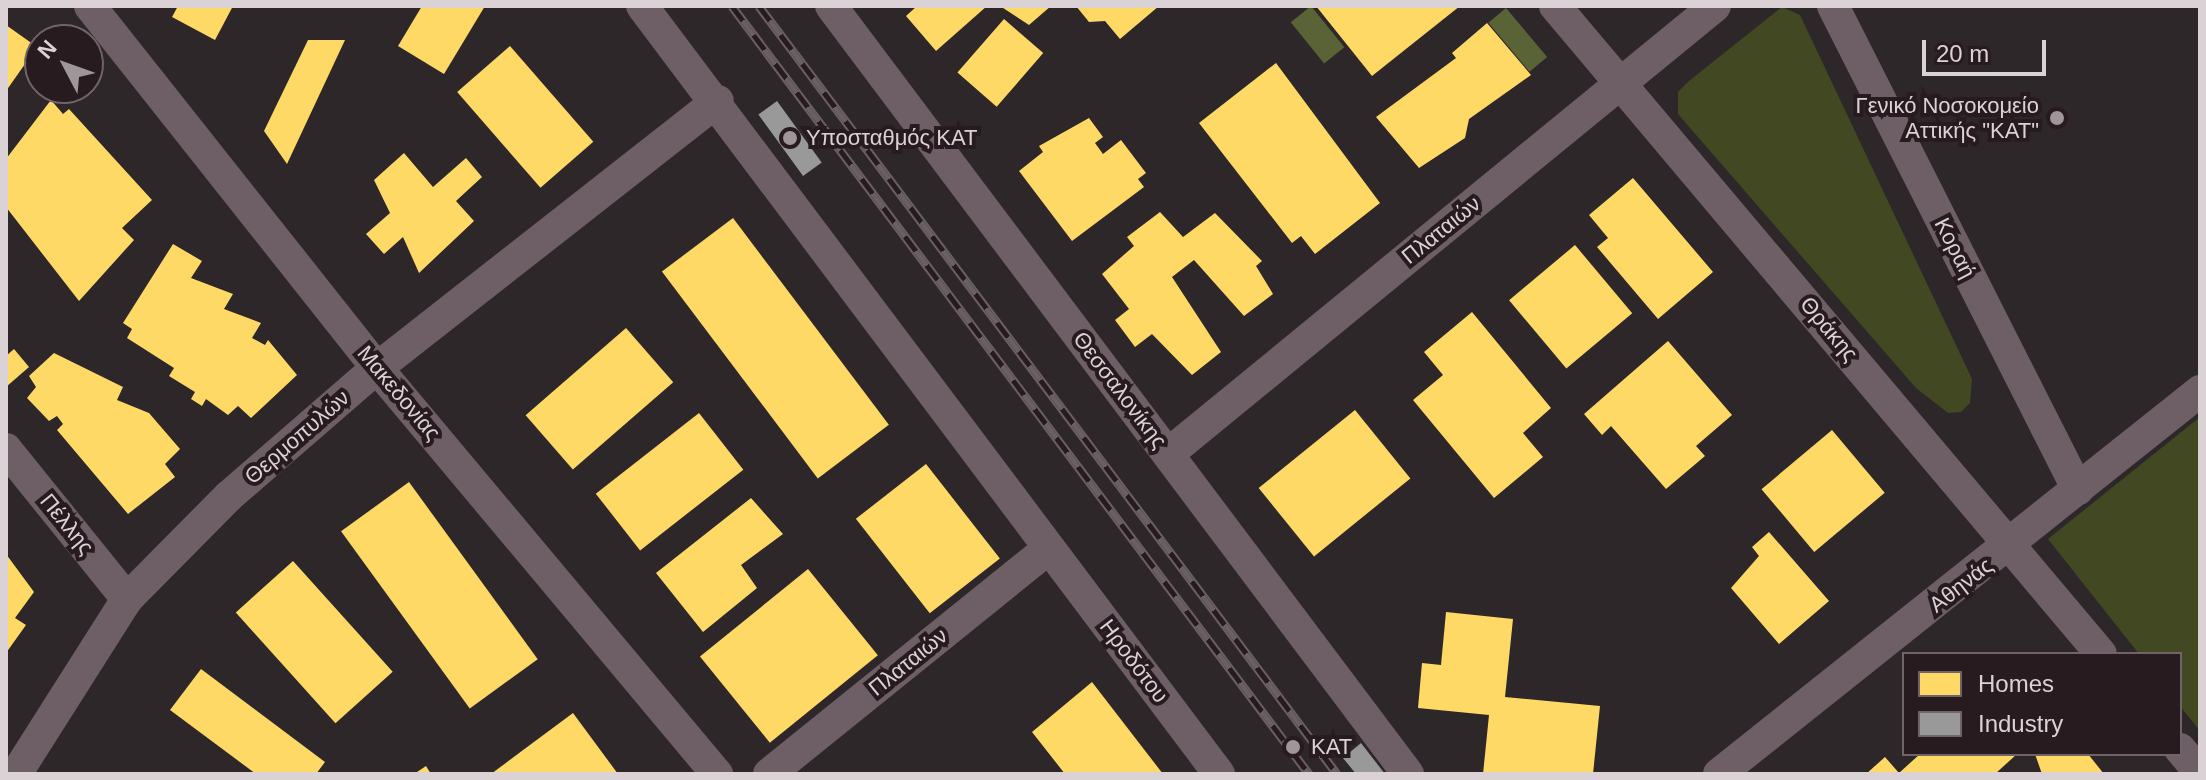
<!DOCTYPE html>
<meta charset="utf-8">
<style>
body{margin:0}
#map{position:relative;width:2206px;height:780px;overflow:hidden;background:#2e272a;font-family:Arial,sans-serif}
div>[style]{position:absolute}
.green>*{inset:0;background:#424922}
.water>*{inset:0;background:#5a6336;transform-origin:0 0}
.homes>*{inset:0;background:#ffd966;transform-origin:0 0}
.industry>*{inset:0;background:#999;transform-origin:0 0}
.street>*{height:32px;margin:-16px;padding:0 16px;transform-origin:16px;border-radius:16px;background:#6d5f65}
.rail>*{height:9px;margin-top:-4.5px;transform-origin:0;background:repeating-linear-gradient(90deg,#271b20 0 18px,#6a5f63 0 36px);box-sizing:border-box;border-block:2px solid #6a5f63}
.dots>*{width:22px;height:22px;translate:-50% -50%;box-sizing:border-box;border:4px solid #271b20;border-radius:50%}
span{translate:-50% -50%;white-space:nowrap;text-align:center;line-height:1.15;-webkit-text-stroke:8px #271b20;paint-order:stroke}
.poi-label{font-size:22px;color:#dbd2d5}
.right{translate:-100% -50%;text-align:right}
.left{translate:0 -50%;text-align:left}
.street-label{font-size:22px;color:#dbd2d5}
.frame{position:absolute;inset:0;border:8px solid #dbd2d5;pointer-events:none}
.legend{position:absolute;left:1902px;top:652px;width:280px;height:104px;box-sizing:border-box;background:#271b20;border:2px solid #6f6468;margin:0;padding:10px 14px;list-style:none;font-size:24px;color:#dbd2d5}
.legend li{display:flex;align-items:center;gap:16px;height:40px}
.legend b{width:40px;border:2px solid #6f6468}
.north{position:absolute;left:24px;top:24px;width:80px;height:80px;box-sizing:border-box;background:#271b20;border:2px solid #6f6468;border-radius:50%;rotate:311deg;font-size:22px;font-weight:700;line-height:32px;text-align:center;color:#dbd2d5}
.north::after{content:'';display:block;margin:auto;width:28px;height:36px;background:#9e9699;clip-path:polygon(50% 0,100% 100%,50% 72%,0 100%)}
.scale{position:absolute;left:1922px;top:40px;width:124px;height:36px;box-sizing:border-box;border:4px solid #dbd2d5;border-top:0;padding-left:10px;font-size:24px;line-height:28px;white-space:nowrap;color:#dbd2d5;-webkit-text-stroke:6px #271b20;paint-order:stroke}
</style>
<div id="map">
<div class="green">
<div style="clip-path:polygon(1782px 7px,1800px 15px,1972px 379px,1970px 403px,1961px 412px,1948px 413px,1916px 388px,1678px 114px,1678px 92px,1689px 81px)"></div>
<div style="clip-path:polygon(2200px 417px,2200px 731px,2180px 706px,2180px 654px,2139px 654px,2048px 539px)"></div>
</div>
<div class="water">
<div style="left:1311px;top:6px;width:53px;height:26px;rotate:51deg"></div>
<div style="left:1506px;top:8px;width:64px;height:23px;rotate:50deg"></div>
</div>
<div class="homes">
<div style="clip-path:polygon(178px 6px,233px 6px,215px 40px,172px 17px)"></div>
<div style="clip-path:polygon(422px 6px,485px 6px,444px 74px,398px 46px)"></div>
<div style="clip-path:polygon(917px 6px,987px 6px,936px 51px,906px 16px)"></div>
<div style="clip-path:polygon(1000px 6px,1051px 6px,1029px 25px)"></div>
<div style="clip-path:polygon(1076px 6px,1159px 6px,1120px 39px,1105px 21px,1089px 22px)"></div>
<div style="clip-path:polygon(1316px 6px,1460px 6px,1372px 76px)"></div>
<div style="left:1004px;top:19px;width:52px;height:71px;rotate:41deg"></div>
<div style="clip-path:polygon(1487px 23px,1531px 75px,1469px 119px,1465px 138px,1419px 168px,1376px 117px,1456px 58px,1452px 53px)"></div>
<div style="clip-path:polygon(6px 25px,37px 47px,6px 91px)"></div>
<div style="clip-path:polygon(308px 40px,345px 40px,287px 164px,264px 131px)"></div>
<div style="left:510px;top:46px;width:127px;height:70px;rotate:49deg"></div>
<div style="clip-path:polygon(1276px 63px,1380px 203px,1315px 254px,1301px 236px,1292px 243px,1199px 123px)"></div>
<div style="clip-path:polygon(51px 100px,63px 114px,69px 109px,152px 200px,122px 228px,134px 240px,79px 301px,6px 207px,6px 159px)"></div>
<div style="clip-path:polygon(1089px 118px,1103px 137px,1095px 143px,1103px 154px,1121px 140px,1146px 173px,1138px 179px,1144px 187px,1072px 241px,1019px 171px,1043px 152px,1039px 146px)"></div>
<div style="clip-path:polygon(404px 153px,433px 187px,466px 158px,482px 177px,456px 201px,474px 221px,419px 273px,403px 237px,384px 254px,366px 234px,390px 213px,374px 180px)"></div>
<div style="clip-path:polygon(1633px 178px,1713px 272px,1658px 319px,1597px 247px,1608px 238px,1589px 215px)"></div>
<div style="clip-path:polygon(1160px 212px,1183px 237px,1215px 213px,1262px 261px,1256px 266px,1273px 294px,1244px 316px,1194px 260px,1172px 277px,1221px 352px,1192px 375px,1152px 334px,1135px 347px,1115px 320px,1129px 309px,1102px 274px,1134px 246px,1127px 237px)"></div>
<div style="left:733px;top:218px;width:259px;height:89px;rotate:53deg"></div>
<div style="clip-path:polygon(173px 244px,202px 261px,191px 278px,233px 294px,224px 309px,261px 323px,252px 338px,265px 345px,268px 340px,297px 375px,251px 418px,238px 406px,228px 415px,206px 399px,202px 406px,191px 399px,195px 392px,169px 376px,174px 368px,127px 338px,132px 329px,123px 323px)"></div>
<div style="left:1575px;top:245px;width:89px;height:86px;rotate:50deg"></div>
<div style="clip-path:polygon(1472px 312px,1551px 408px,1523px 433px,1543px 457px,1494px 498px,1413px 400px,1443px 375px,1424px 352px)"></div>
<div style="left:626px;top:328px;width:72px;height:133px;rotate:49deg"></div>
<div style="clip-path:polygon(1668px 341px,1732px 415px,1696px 446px,1705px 456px,1666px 489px,1611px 426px,1602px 435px,1584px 414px)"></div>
<div style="clip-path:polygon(14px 349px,29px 367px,6px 387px,6px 356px)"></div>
<div style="clip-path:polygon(54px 353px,123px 387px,117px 400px,149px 413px,180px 449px,165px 464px,175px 477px,128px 514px,57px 430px,63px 424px,57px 416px,49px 421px,27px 398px,36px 387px,29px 376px)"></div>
<div style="left:1355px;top:410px;width:88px;height:124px;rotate:51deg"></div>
<div style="left:699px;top:413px;width:72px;height:131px;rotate:52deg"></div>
<div style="left:1832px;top:430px;width:82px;height:92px;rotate:50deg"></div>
<div style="left:926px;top:464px;width:120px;height:89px;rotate:52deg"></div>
<div style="left:409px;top:482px;width:219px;height:84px;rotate:54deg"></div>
<div style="clip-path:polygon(751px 498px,783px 534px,741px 565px,757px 588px,703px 632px,656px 573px)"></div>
<div style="clip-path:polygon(1769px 532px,1829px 601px,1779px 644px,1731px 588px,1759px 556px,1752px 547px)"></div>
<div style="clip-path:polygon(6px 554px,34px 592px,15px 618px,26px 625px,6px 653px)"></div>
<div style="left:293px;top:561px;width:149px;height:77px;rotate:48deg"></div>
<div style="left:808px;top:569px;width:111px;height:139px;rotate:51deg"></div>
<div style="clip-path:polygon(1446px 612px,1513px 619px,1505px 697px,1600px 706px,1593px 774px,1483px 774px,1489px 715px,1418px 708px,1422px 663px,1441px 665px)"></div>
<div style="clip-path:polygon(201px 669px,325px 762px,316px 774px,256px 774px,170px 710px)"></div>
<div style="clip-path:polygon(1092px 682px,1163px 774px,1065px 774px,1032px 732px)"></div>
<div style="clip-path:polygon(573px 713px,618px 774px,491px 774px)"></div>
<div style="clip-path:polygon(1920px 754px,2017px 754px,1995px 774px,1866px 774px,1885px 757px,1899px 773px)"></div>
<div style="clip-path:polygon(2035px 754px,2088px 754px,2104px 774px,2042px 774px)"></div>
<div style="clip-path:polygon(426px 766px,431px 774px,414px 774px)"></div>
</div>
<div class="industry">
<div style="left:777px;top:101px;width:76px;height:23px;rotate:54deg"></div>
<div style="clip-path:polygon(1361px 743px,1385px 774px,1356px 774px,1343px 758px)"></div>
</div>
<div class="street">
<div style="left:90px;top:6px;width:462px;rotate:51.6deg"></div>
<div style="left:377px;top:368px;width:530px;rotate:50.06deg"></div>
<div style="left:642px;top:6px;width:961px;rotate:53.08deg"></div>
<div style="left:831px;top:6px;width:961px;rotate:53.08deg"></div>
<div style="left:1555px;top:6px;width:847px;rotate:49.88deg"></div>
<div style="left:1833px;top:6px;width:542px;rotate:63.15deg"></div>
<div style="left:6px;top:449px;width:193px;rotate:51.1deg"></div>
<div style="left:1168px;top:454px;width:707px;rotate:-39.32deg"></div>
<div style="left:2180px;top:749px;width:31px;rotate:50deg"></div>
<div style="left:16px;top:774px;width:207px;rotate:-57.6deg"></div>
<div style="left:127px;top:599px;width:145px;rotate:-45.3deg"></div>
<div style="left:229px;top:496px;width:196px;rotate:-40.9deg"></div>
<div style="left:377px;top:368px;width:433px;rotate:-38.1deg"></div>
<div style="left:769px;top:774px;width:357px;rotate:-38.9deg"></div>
<div style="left:1719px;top:774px;width:615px;rotate:-38.53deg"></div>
</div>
<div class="rail">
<div style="left:732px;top:6px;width:961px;rotate:53.08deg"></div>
<div style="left:759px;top:6px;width:961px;rotate:53.03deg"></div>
</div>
<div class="dots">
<div style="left:2057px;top:118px;background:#9e9699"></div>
<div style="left:790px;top:138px;background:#9e9699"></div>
<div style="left:1293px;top:747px;background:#9e9699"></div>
</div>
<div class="poi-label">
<span class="right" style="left:2039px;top:118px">Γενικό Νοσοκομείο<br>Αττικής "ΚΑΤ"</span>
<span class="left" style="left:806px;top:138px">Υποσταθμός ΚΑΤ</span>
<span class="left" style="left:1311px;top:747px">ΚΑΤ</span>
</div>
<div class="street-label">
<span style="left:1441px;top:230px;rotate:-39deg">Πλαταιών</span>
<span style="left:1955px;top:248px;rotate:63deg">Κοραή</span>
<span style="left:1829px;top:329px;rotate:50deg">Θράκης</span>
<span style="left:1120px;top:390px;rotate:53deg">Θεσσαλονίκης</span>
<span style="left:399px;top:393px;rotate:50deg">Μακεδονίας</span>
<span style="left:297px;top:437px;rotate:-41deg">Θερμοπυλών</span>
<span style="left:67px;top:524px;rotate:51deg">Πέλλης</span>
<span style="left:1961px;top:585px;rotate:-38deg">Αθηνάς</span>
<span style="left:1134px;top:661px;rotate:53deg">Ηροδότου</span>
<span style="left:908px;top:662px;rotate:-39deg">Πλαταιών</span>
</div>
<div class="frame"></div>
<ul class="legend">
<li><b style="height:22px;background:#ffd966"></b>Homes</li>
<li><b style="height:22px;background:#999"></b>Industry</li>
</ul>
<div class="north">N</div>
<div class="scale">20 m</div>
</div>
